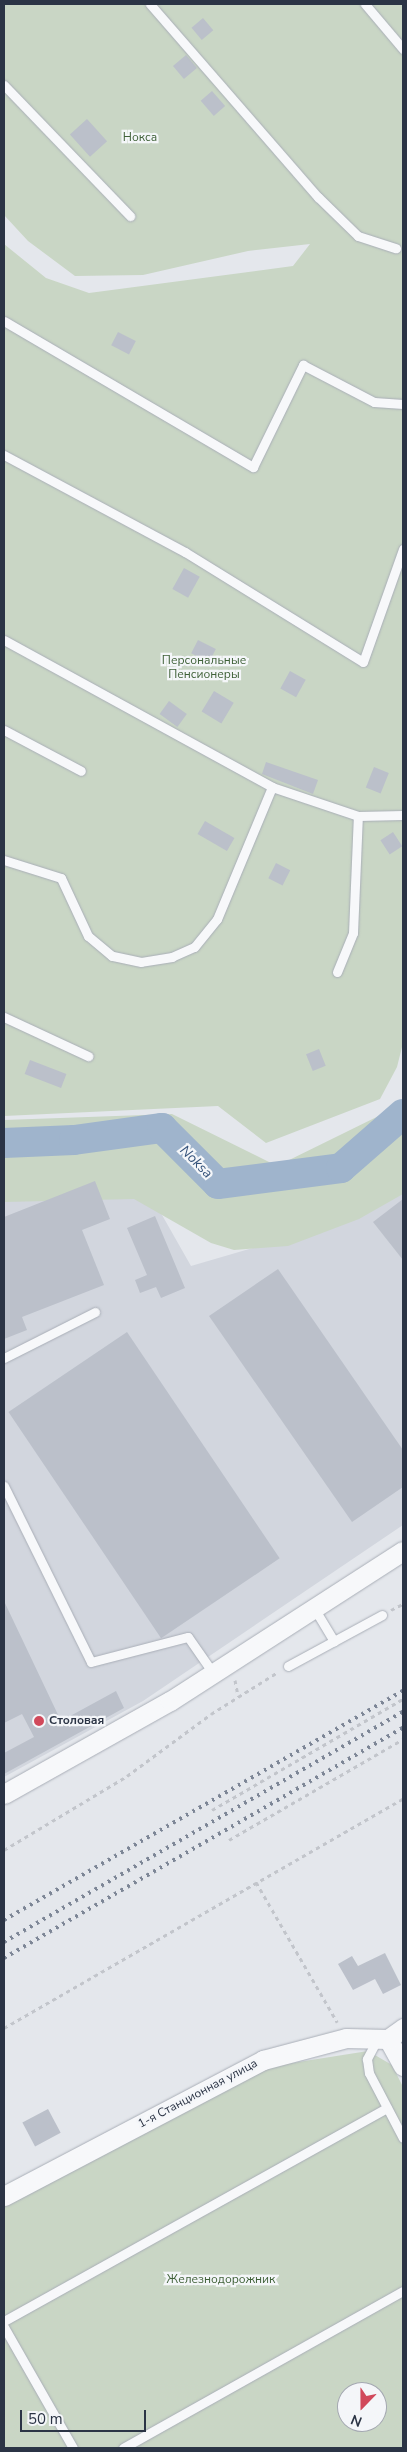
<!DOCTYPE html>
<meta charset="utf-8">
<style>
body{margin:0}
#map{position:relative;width:407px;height:2452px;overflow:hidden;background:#e4e7ec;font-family:"Nunito Sans",sans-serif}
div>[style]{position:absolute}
.built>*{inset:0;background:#d2d6de}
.green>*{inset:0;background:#c9d6c5}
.river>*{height:30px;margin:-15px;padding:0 15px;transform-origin:15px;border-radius:15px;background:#9fb4cc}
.building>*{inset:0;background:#bbc0ca;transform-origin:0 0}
.path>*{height:3px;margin-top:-1.5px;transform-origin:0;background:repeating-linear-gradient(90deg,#c2c5cb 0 4px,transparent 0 8px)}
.roads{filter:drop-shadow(0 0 1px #a9aeb7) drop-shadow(0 0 1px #a9aeb7)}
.service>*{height:9px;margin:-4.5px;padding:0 4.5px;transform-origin:4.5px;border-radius:4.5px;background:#f7f8fa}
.minor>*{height:19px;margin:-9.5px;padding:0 9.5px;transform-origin:9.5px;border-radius:9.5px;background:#f7f8fa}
.rail>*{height:4px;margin-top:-2px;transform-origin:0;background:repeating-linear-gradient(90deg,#7d8696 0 2.5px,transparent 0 7.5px)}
.dots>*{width:14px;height:14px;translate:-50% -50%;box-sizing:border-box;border:2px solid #f4f6f9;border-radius:50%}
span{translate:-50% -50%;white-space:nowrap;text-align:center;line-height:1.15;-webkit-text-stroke:4.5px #f4f6f9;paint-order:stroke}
.park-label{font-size:12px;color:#3f6138}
.poi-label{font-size:12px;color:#2b3445;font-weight:700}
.left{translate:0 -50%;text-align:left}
.street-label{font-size:12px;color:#2b3445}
.water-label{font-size:14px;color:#34527a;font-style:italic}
.frame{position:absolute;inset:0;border:5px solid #2b3445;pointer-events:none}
.north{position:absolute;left:337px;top:2382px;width:50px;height:50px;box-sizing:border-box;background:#f4f6f9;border:1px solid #a4a8b1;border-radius:50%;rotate:202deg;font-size:14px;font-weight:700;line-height:20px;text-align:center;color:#2b3445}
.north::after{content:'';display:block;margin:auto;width:18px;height:22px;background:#d1495b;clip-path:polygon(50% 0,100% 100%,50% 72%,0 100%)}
.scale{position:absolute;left:20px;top:2410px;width:126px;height:22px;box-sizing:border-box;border:2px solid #2b3445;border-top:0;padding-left:6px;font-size:15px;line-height:18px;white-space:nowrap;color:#2b3445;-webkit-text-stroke:4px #f4f6f9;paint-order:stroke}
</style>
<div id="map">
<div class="built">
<div style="clip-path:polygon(141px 1178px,191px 1266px,349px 1220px,403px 1181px,403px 1525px,143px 1701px,4px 1777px,4px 1185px)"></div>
</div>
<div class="green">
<div style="clip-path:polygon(4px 4px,403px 4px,403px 1043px,397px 1067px,380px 1099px,266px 1143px,218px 1106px,4px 1116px,4px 244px,46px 278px,89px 293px,293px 266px,310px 244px,248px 251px,143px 275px,75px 276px,28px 241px,4px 215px)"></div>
<div style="clip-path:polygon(403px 1104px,403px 1194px,359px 1219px,288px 1246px,234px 1250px,211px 1243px,134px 1199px,4px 1202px,4px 1120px,172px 1114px,277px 1166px)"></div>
<div style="clip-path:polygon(evenodd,368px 2051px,392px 2065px,403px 2087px,403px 2448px,4px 2448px,4px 2205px,267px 2067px,368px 2051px,347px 2392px,377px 2392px,377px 2422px,347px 2422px,347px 2392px)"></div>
</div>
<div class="river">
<div style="left:4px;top:1143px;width:70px;rotate:-2.5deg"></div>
<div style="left:74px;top:1140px;width:89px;rotate:-7.8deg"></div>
<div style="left:162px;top:1128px;width:79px;rotate:45deg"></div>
<div style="left:218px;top:1184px;width:124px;rotate:-7.4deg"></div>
<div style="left:341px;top:1168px;width:82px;rotate:-41.1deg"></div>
</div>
<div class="building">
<div style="left:203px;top:18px;width:16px;height:15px;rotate:50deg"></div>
<div style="left:186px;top:55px;width:17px;height:17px;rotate:50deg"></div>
<div style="left:212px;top:91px;width:20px;height:15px;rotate:49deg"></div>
<div style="left:87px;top:119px;width:30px;height:23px;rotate:48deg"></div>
<div style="left:118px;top:332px;width:20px;height:15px;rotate:27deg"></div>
<div style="left:184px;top:568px;width:18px;height:24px;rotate:29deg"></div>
<div style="left:198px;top:640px;width:20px;height:15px;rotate:27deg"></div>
<div style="left:290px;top:671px;width:18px;height:20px;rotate:29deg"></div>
<div style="left:214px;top:691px;width:23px;height:24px;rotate:31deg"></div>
<div style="left:169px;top:701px;width:22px;height:16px;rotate:36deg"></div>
<div style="clip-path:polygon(266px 762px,318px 780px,313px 794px,262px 774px)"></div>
<div style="left:374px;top:767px;width:16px;height:22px;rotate:22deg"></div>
<div style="left:205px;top:821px;width:34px;height:15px;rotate:30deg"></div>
<div style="left:393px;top:832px;width:17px;height:15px;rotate:57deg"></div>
<div style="left:276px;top:863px;width:16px;height:17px;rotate:27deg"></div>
<div style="left:319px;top:1049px;width:18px;height:14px;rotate:68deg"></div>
<div style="left:30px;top:1060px;width:39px;height:15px;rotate:21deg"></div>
<div style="clip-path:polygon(95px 1181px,110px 1219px,82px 1230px,104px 1285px,22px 1317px,27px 1330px,4px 1339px,4px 1217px)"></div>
<div style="clip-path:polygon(403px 1199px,403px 1260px,373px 1222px)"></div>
<div style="clip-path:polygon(155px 1216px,185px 1288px,161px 1298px,156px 1287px,140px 1293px,135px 1280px,147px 1275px,127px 1228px)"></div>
<div style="clip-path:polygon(278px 1269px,403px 1450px,403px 1487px,352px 1522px,209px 1316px)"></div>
<div style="left:127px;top:1332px;width:273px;height:143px;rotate:56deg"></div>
<div style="clip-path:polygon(4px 1601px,61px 1721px,116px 1691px,124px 1708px,4px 1774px,4px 1753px,34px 1737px,22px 1714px,4px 1723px)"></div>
<div style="clip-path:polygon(385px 1953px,401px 1985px,383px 1994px,375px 1979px,353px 1990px,338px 1964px,352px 1956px,358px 1966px)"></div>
<div style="left:48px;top:2109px;width:27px;height:29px;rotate:62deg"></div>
</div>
<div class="path">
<div style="left:391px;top:1610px;width:13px;rotate:-27deg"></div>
<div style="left:235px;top:1680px;width:16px;rotate:79deg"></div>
<div style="left:212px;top:1810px;width:221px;rotate:-30.2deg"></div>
<div style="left:229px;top:1840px;width:201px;rotate:-30.1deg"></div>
<div style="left:4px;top:1850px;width:144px;rotate:-31deg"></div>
<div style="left:127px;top:1776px;width:104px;rotate:-36.4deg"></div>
<div style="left:211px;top:1714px;width:79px;rotate:-32.1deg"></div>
<div style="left:256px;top:1882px;width:162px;rotate:59.9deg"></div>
<div style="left:4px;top:2028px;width:460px;rotate:-29.9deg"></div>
</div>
<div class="roads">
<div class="service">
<div style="left:150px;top:4px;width:256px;rotate:49deg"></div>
<div style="left:318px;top:197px;width:56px;rotate:44.3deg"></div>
<div style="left:358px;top:236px;width:40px;rotate:18deg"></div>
<div style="left:365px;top:4px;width:59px;rotate:49.8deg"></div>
<div style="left:4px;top:85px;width:182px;rotate:46.1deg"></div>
<div style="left:4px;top:321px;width:289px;rotate:30.4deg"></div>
<div style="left:253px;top:467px;width:114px;rotate:-63.9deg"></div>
<div style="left:303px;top:365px;width:80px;rotate:27.5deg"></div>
<div style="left:374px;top:402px;width:29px;rotate:4deg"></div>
<div style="left:4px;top:455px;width:205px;rotate:28.2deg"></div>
<div style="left:185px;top:552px;width:209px;rotate:31.7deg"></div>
<div style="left:363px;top:662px;width:120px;rotate:-70.5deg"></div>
<div style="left:4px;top:640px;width:306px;rotate:28.7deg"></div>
<div style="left:272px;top:787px;width:143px;rotate:112.6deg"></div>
<div style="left:217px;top:919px;width:36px;rotate:129deg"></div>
<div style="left:194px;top:947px;width:24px;rotate:156deg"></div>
<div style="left:172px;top:957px;width:31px;rotate:171deg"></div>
<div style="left:141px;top:962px;width:30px;rotate:-168deg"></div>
<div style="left:112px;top:956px;width:31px;rotate:-140deg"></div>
<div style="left:88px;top:936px;width:64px;rotate:-115deg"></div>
<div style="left:61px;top:878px;width:60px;rotate:-162.5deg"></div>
<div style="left:4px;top:730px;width:87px;rotate:28deg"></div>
<div style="left:272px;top:787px;width:91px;rotate:18.6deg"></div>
<div style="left:358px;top:816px;width:45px;rotate:-1.3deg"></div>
<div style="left:337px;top:972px;width:42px;rotate:-67.7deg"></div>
<div style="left:353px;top:933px;width:117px;rotate:-87.6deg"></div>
<div style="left:4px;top:1017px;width:93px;rotate:24.9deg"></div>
<div style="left:4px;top:1358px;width:102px;rotate:-26.8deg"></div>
<div style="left:4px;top:1486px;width:196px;rotate:63.7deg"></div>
<div style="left:91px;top:1662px;width:100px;rotate:-14.5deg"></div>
<div style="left:188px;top:1637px;width:44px;rotate:55.2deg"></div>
<div style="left:314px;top:1608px;width:39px;rotate:59deg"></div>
<div style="left:288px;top:1666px;width:107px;rotate:-28.5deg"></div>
<div style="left:378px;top:2038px;width:24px;rotate:118deg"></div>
<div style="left:367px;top:2059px;width:14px;rotate:82deg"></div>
<div style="left:369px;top:2073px;width:73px;rotate:62.4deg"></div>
<div style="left:4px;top:2321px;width:438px;rotate:-29.1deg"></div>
<div style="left:4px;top:2327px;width:139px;rotate:60.3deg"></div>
<div style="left:123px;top:2448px;width:321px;rotate:-29.3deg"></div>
</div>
<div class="minor">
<div style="left:4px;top:1794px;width:190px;rotate:-29.3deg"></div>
<div style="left:170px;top:1701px;width:277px;rotate:-32.8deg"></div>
<div style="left:388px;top:2039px;width:31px;rotate:61deg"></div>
<div style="left:4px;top:2196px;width:293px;rotate:-27.7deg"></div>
<div style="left:263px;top:2060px;width:86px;rotate:-14.8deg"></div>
<div style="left:346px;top:2038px;width:42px;rotate:1.4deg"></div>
<div style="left:388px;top:2039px;width:19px;rotate:-36deg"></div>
</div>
</div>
<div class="rail">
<div style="left:4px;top:1920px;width:460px;rotate:-29.9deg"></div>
<div style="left:4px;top:1942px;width:461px;rotate:-30deg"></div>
<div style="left:4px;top:1958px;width:461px;rotate:-30deg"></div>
</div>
<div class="dots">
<div style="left:39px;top:1721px;background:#d1495b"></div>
</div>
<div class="park-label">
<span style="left:140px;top:138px">Нокса</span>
<span style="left:204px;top:668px">Персональные<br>Пенсионеры</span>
<span style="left:221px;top:2280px">Железнодорожник</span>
</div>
<div class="poi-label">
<span class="left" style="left:49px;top:1721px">Столовая</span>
</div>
<div class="street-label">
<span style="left:198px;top:2094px;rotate:-28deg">1-я Станционная улица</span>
</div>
<div class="water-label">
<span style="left:196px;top:1162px;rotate:45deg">Noksa</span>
</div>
<div class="frame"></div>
<div class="north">N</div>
<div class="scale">50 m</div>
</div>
